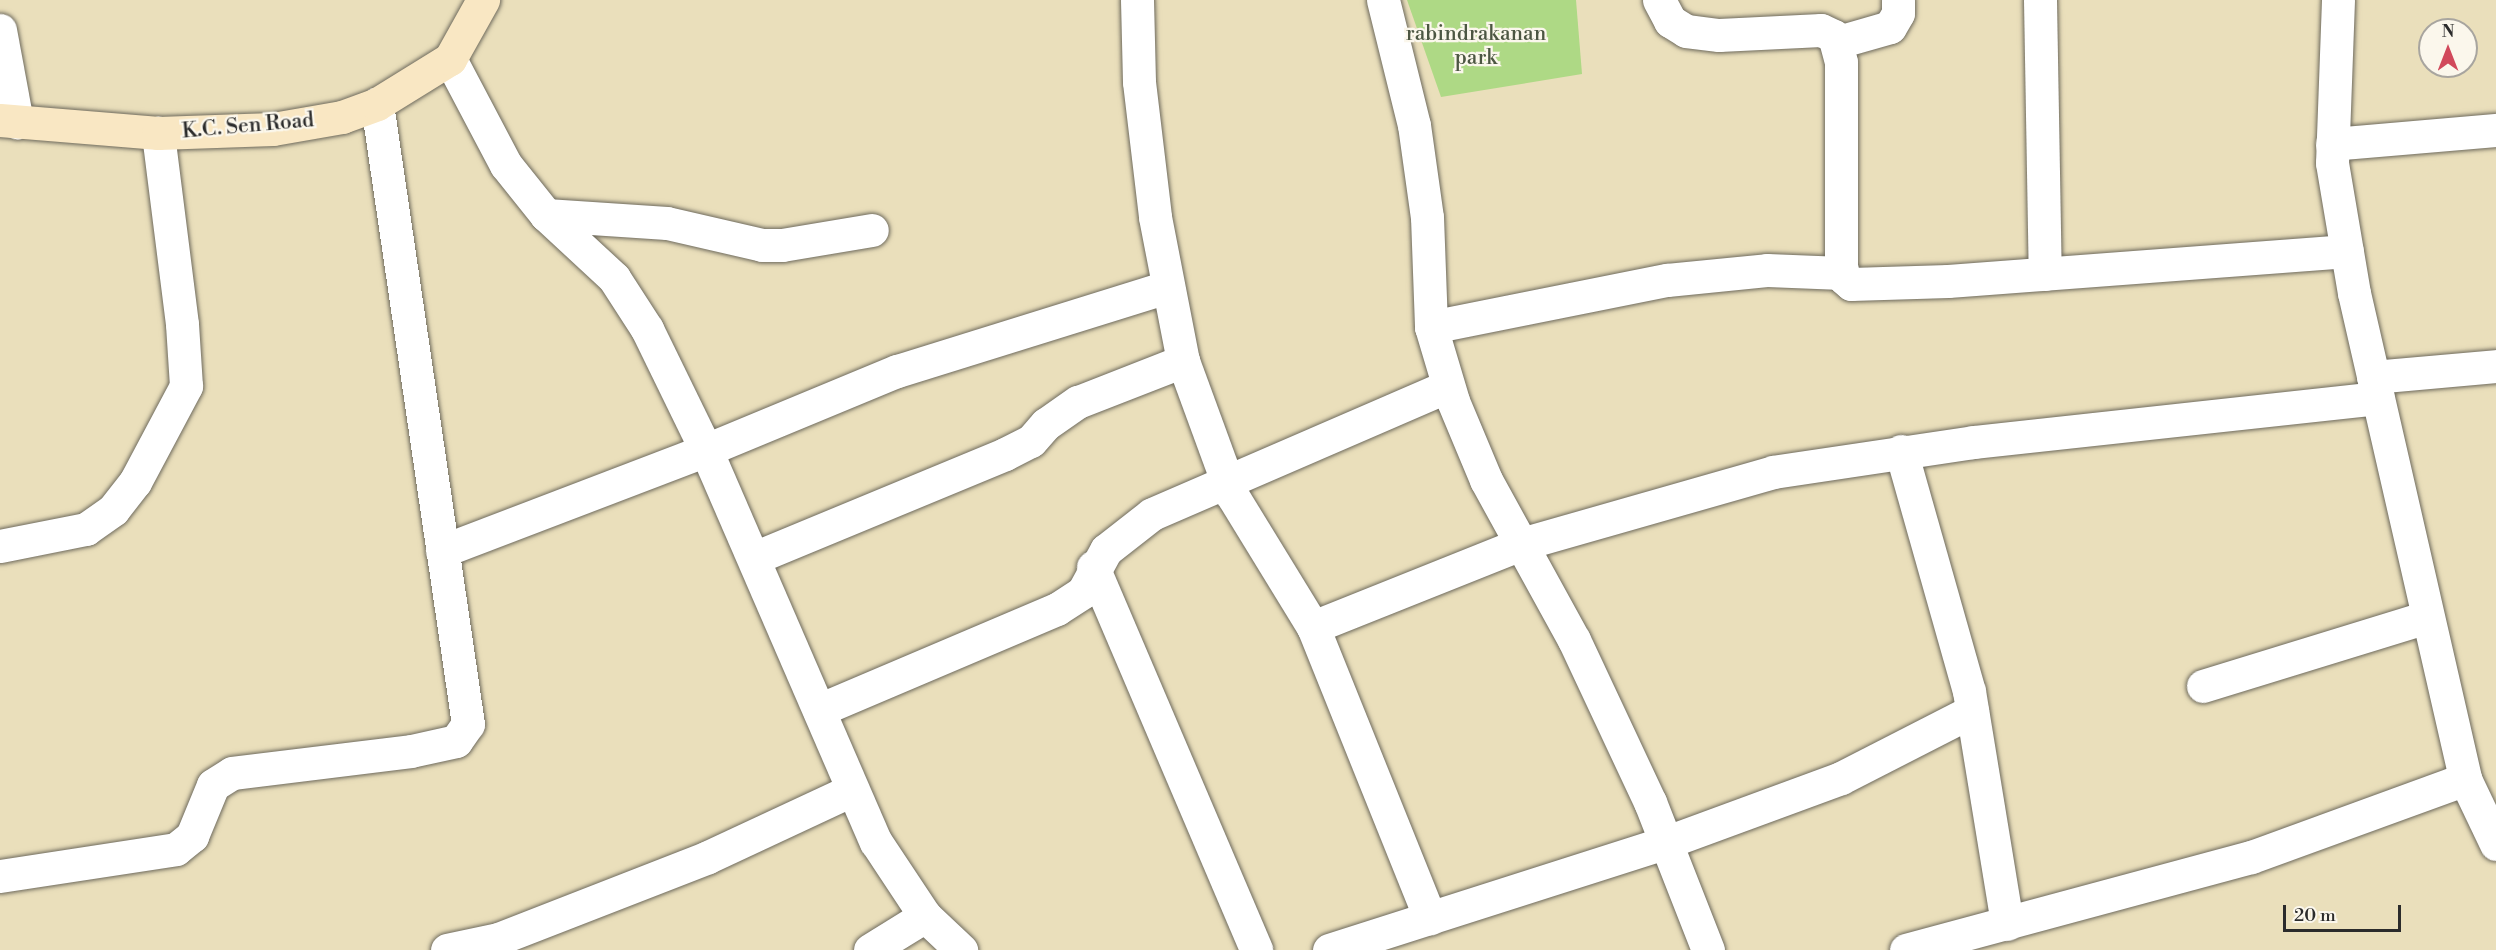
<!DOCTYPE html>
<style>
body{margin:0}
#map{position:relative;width:2496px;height:950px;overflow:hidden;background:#eadfbb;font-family:"Libre Bodoni",serif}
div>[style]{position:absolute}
.green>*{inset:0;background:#aed985}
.roads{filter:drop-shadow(0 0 2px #6e6a5d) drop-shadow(0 0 2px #6e6a5d)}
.street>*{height:33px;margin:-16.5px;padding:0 16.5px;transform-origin:16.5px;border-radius:16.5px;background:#fff}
.secondary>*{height:33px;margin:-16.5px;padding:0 16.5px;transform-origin:16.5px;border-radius:16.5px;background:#f9e7c3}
span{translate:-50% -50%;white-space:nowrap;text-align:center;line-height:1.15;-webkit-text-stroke:4.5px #fbf7ec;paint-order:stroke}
.park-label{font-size:21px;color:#4c5642}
.street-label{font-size:21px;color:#2b2b2b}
.north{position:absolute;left:2418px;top:18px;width:60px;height:60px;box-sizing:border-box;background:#fbf7ec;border:2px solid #a8a59f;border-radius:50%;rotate:0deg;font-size:16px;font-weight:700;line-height:24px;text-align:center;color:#2b2b2b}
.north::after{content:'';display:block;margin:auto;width:21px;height:27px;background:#d1495b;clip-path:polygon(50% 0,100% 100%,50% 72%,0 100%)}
.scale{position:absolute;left:2283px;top:905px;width:118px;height:27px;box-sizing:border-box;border:3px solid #2b2b2b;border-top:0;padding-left:8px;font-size:18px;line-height:21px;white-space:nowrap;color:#2b2b2b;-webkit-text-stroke:4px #fbf7ec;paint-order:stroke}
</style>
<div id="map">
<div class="green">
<div style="clip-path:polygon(1407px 0,1576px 0,1582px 74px,1441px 97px)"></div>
</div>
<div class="roads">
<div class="street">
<div style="left:1137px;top:0;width:82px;rotate:88.6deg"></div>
<div style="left:1139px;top:82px;width:136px;rotate:83.2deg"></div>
<div style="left:1155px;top:217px;width:147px;rotate:79deg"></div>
<div style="left:1183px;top:361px;width:143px;rotate:69.9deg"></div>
<div style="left:1232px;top:495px;width:155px;rotate:58.5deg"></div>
<div style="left:1313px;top:627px;width:314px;rotate:68.1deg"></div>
<div style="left:1383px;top:0;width:129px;rotate:76.1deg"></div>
<div style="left:1414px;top:125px;width:93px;rotate:82deg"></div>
<div style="left:1427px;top:217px;width:110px;rotate:87.9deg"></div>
<div style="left:1431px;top:327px;width:77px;rotate:73.4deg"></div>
<div style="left:1453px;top:401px;width:86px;rotate:67.3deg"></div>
<div style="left:1486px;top:480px;width:183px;rotate:61.2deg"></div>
<div style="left:1574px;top:640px;width:179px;rotate:64.9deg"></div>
<div style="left:1650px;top:802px;width:159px;rotate:68.6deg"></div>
<div style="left:1659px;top:0;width:24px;rotate:62deg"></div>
<div style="left:1670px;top:21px;width:19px;rotate:32deg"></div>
<div style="left:1686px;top:31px;width:33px;rotate:7deg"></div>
<div style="left:1719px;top:35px;width:102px;rotate:-2.8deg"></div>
<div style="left:1821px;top:30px;width:14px;rotate:25deg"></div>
<div style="left:1834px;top:36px;width:27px;rotate:75deg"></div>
<div style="left:1841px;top:62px;width:204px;rotate:90deg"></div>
<div style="left:1841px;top:266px;width:12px;rotate:76deg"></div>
<div style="left:1844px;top:278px;width:9px;rotate:41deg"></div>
<div style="left:1851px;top:284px;width:97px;rotate:-1.8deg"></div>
<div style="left:1948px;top:281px;width:400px;rotate:-4.3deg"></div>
<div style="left:2040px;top:0;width:274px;rotate:89deg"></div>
<div style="left:2338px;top:0;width:163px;rotate:92.1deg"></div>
<div style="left:2332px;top:163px;width:132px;rotate:80.4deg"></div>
<div style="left:2354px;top:293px;width:499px;rotate:77.1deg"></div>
<div style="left:2465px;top:779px;width:72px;rotate:64.5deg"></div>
<div style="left:0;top:30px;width:94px;rotate:79.5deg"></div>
<div style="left:1838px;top:42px;width:54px;rotate:-16.1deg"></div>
<div style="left:1890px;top:27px;width:16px;rotate:-60deg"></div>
<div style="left:1898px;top:13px;width:13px;rotate:-90deg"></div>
<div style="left:450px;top:59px;width:120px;rotate:62.2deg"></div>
<div style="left:506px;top:165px;width:64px;rotate:51.3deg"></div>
<div style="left:546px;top:215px;width:93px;rotate:42.8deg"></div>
<div style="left:614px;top:278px;width:61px;rotate:57.1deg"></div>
<div style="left:647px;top:329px;width:135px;rotate:64deg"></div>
<div style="left:706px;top:450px;width:427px;rotate:66.6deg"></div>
<div style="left:876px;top:842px;width:89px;rotate:56.5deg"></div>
<div style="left:925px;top:916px;width:50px;rotate:43.4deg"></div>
<div style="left:2332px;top:144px;width:165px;rotate:-4.9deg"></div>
<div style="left:546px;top:215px;width:121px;rotate:3.8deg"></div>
<div style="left:667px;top:223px;width:98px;rotate:13deg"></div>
<div style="left:762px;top:245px;width:20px"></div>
<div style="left:782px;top:245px;width:91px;rotate:-9.5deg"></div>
<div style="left:1431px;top:327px;width:241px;rotate:-11.3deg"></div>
<div style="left:1667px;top:280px;width:100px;rotate:-5.7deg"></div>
<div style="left:1767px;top:270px;width:75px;rotate:2.3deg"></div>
<div style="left:2373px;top:377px;width:123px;rotate:-5.1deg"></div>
<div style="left:1901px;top:451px;width:249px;rotate:74.2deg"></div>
<div style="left:1969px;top:691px;width:236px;rotate:80.7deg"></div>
<div style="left:0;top:546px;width:88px;rotate:-11.2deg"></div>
<div style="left:86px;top:529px;width:33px;rotate:-35deg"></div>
<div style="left:113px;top:510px;width:36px;rotate:-52deg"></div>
<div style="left:135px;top:482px;width:109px;rotate:-62deg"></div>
<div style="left:186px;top:386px;width:62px;rotate:-93.7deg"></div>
<div style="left:182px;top:324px;width:193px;rotate:-97.2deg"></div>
<div style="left:442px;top:551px;width:283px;rotate:-20.9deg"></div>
<div style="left:706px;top:450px;width:207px;rotate:-22.5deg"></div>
<div style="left:897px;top:371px;width:283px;rotate:-17.3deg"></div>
<div style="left:754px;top:558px;width:272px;rotate:-22.5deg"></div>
<div style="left:1005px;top:454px;width:29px;rotate:-27deg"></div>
<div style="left:1031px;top:441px;width:23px;rotate:-49deg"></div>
<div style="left:1046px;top:424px;width:39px;rotate:-35deg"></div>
<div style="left:1078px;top:402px;width:113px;rotate:-21.3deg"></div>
<div style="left:1093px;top:567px;width:416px;rotate:66.9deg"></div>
<div style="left:1313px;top:627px;width:224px;rotate:-21.8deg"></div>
<div style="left:1521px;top:544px;width:262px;rotate:-15.9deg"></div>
<div style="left:1773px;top:472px;width:202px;rotate:-8.5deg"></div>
<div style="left:1973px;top:442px;width:407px;rotate:-6.2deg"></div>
<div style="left:2203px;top:686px;width:234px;rotate:-17.1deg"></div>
<div style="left:819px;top:710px;width:259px;rotate:-23deg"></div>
<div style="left:1057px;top:609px;width:31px;rotate:-33deg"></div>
<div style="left:1083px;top:592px;width:48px;rotate:-61.3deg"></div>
<div style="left:1106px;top:550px;width:58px;rotate:-38deg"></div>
<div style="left:1152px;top:514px;width:322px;rotate:-23.4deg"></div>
<div style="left:0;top:876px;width:178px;rotate:-8.7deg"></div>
<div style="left:176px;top:849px;width:21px;rotate:-39deg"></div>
<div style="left:192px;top:836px;width:55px;rotate:-67.6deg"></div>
<div style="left:213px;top:785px;width:22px;rotate:-32deg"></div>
<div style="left:232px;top:773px;width:180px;rotate:-7deg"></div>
<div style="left:411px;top:751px;width:46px;rotate:-12.5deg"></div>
<div style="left:456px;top:741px;width:21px;rotate:-55deg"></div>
<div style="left:468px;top:724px;width:627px;rotate:-98.35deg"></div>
<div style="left:447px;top:950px;width:52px;rotate:-12.2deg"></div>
<div style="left:498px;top:939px;width:225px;rotate:-21.3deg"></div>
<div style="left:708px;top:857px;width:159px;rotate:-25deg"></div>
<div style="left:870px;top:950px;width:65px;rotate:-31.7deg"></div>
<div style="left:1329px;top:950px;width:355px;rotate:-17.7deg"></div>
<div style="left:1667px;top:842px;width:185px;rotate:-20.2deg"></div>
<div style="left:1841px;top:778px;width:147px;rotate:-27.1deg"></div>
<div style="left:1906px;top:950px;width:357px;rotate:-15.1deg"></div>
<div style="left:2251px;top:857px;width:228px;rotate:-20deg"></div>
</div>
<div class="secondary">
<div style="left:0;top:120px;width:159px;rotate:4.7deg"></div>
<div style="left:158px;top:133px;width:115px;rotate:-2deg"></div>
<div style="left:273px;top:129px;width:70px;rotate:-9.9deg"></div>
<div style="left:342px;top:117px;width:37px;rotate:-20deg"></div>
<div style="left:377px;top:104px;width:86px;rotate:-31.7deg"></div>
<div style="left:450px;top:59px;width:68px;rotate:-60.8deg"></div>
</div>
</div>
<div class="park-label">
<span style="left:1476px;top:46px">rabindrakanan<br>park</span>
</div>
<div class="street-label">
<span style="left:248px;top:126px;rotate:-5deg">K.C. Sen Road</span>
</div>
<div class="north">N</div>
<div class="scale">20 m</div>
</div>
